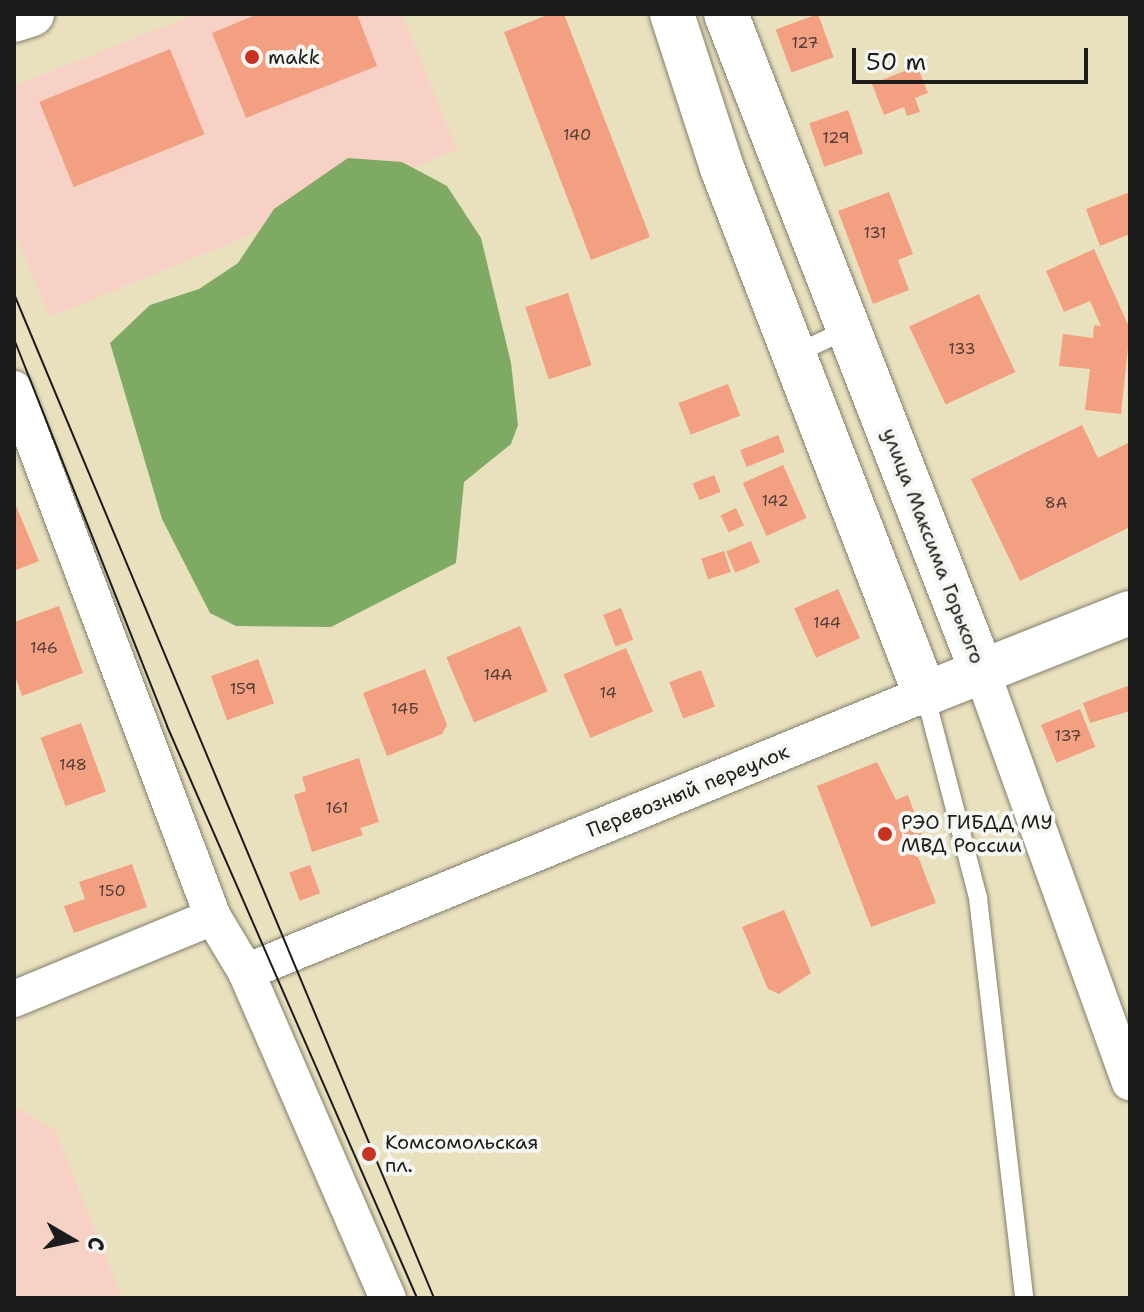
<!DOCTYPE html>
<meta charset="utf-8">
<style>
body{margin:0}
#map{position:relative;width:1144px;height:1312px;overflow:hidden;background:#e9e1be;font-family:"Shantell Sans",sans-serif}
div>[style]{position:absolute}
.built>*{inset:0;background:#f7d1c6}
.forest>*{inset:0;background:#7eaa63}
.building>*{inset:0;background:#f3a082;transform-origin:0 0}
.roads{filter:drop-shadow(0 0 2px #827e6d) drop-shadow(0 0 2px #827e6d)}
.service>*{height:18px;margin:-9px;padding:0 9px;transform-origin:9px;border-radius:9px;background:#fff}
.minor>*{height:36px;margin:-18px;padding:0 18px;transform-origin:18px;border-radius:18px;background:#fff}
.tertiary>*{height:44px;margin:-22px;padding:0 22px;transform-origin:22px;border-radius:22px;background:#fff}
.primary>*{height:44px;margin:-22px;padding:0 22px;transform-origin:22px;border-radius:22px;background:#fff}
.tram>*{height:2px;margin:-1px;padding:0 1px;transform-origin:1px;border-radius:1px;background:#1c1c1c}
.dots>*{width:22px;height:22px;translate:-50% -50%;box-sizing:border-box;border:4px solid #f6f6f2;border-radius:50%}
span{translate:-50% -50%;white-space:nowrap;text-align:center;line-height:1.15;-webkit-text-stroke:8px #f6f6f2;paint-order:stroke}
.number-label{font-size:16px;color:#523d36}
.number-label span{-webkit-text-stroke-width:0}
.poi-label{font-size:20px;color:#1c1c1c}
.left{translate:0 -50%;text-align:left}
.street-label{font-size:20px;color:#1c1c1c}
.frame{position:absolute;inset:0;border:16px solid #1c1c1c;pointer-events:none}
.north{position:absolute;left:32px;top:1200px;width:80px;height:80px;-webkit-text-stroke:6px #f6f6f2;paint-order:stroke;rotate:99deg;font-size:22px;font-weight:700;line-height:32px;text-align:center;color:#1c1c1c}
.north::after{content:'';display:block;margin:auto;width:28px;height:36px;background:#1c1c1c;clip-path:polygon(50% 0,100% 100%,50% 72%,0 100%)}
.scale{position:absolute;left:852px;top:48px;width:236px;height:36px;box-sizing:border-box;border:4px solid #1c1c1c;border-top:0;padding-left:10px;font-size:24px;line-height:28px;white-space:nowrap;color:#1c1c1c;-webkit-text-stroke:6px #f6f6f2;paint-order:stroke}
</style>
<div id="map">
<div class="built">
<div style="clip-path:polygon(196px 14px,402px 14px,457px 150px,50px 317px,14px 231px,14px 86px)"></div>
<div style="clip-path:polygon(14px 1106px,55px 1130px,122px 1298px,14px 1298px)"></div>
</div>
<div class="forest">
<div style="clip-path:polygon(348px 158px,402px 162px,447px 186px,481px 238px,511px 363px,518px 425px,511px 444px,464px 482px,456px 563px,331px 627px,236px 626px,210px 613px,162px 519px,110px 343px,150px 305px,199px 289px,238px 263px,274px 209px)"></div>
</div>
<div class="building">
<div style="clip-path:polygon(258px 14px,357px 14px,377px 66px,246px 118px,212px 33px)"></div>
<div style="clip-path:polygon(550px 14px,564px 14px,650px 237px,591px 260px,504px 32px)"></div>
<div style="left:818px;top:14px;width:46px;height:45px;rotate:70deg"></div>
<div style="left:170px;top:49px;width:92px;height:141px;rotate:68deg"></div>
<div style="clip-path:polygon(917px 66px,928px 93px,915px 98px,920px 112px,907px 116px,904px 107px,884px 115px,872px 84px)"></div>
<div style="left:848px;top:110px;width:46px;height:41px;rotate:71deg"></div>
<div style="clip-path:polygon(889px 192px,913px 254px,898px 260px,909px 290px,873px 304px,838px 211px)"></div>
<div style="clip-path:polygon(1130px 192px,1130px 234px,1100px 246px,1086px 209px)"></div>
<div style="clip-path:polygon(1094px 249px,1130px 329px,1121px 414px,1085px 410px,1090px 369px,1059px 366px,1063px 334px,1093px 338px,1094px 325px,1101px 326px,1090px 301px,1064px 312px,1046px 271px)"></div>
<div style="left:568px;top:293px;width:76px;height:45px;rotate:72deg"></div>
<div style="left:979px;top:294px;width:86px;height:77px;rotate:65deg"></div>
<div style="left:728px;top:384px;width:34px;height:53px;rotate:69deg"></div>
<div style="clip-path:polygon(1082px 425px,1098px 458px,1130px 442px,1130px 527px,1020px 581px,971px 479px)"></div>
<div style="left:778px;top:435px;width:18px;height:41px;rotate:68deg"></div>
<div style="left:783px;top:465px;width:58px;height:44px;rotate:66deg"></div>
<div style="left:714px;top:475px;width:18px;height:23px;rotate:68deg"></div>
<div style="clip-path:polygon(14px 501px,39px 561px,14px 571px)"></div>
<div style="left:736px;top:508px;width:19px;height:17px;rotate:65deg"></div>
<div style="left:751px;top:541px;width:23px;height:27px;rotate:67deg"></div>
<div style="left:724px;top:551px;width:22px;height:24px;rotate:72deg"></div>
<div style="left:838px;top:589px;width:54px;height:48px;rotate:66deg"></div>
<div style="clip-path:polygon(59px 606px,83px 673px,22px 696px,14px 673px,14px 622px)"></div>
<div style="left:621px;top:608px;width:34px;height:19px;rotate:69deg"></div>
<div style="left:520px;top:626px;width:71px;height:80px;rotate:67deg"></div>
<div style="left:626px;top:648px;width:69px;height:68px;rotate:67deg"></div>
<div style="left:258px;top:659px;width:47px;height:50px;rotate:70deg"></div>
<div style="clip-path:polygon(425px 669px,447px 725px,442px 734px,387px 756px,363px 693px)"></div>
<div style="left:701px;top:670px;width:39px;height:34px;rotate:69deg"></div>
<div style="clip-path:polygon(1130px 685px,1130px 711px,1090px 723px,1083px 703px)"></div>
<div style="left:1080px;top:709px;width:41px;height:42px;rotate:68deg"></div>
<div style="left:81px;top:723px;width:73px;height:43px;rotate:70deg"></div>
<div style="clip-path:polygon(359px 758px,379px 822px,360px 828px,363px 835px,312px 852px,294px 795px,306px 791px,302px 777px)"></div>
<div style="clip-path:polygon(877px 762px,896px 800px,908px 795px,927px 848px,916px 851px,936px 903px,871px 927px,817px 786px)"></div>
<div style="clip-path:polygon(132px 864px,147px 907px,74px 933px,64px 906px,85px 899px,79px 882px)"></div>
<div style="left:310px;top:865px;width:30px;height:22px;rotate:70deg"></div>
<div style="clip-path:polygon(784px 910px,811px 973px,779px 994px,768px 989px,742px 927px)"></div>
</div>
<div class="roads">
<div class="service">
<div style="left:793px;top:355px;width:61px;rotate:-25.3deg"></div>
<div style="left:925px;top:694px;width:211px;rotate:75.4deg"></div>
<div style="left:978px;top:898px;width:403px;rotate:83.4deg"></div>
</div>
<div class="minor">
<div style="left:14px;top:389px;width:564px;rotate:69.35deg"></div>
<div style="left:213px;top:917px;width:64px;rotate:59deg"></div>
<div style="left:246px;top:972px;width:356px;rotate:66.5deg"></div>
<div style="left:982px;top:672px;width:436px;rotate:70.2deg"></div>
<div style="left:246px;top:972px;width:734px;rotate:-22.27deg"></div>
<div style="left:14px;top:999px;width:215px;rotate:-22.4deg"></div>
</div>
<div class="tertiary">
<div style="left:672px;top:14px;width:162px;rotate:72deg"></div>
<div style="left:722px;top:168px;width:564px;rotate:68.9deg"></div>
<div style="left:925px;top:694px;width:220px;rotate:-21.6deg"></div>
<div style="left:726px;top:14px;width:706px;rotate:68.74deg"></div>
</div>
<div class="primary">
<div style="left:14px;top:20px;width:19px;rotate:-18deg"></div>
</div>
</div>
<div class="tram">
<div style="left:14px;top:294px;width:1088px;rotate:67.3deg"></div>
<div style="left:14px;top:339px;width:416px;rotate:68.4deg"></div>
<div style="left:167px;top:726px;width:624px;rotate:66.39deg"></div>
</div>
<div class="dots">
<div style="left:252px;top:57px;background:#c8321e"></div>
<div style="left:885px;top:834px;background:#c8321e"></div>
<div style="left:369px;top:1154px;background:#c8321e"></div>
</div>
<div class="number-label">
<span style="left:805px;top:43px">127</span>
<span style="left:577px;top:135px">140</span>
<span style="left:836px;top:138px">129</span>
<span style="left:875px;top:233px">131</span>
<span style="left:962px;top:349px">133</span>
<span style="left:775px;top:501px">142</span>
<span style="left:1056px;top:503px">8А</span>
<span style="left:827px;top:623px">144</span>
<span style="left:44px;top:648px">146</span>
<span style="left:498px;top:675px">14А</span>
<span style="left:243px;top:689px">159</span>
<span style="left:608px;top:693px">14</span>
<span style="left:405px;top:709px">14Б</span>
<span style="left:1068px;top:736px">137</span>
<span style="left:73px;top:765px">148</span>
<span style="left:337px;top:808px">161</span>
<span style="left:112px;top:891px">150</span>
</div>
<div class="poi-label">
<span class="left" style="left:268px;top:57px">makk</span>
<span class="left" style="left:901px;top:834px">РЭО ГИБДД МУ<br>МВД России</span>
<span class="left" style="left:385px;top:1154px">Комсомольская<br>пл.</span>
</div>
<div class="street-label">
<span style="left:933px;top:546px;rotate:69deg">улица Максима Горького</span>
<span style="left:688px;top:791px;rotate:-22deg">Перевозный переулок</span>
</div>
<div class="frame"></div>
<div class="north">С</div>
<div class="scale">50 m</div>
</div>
